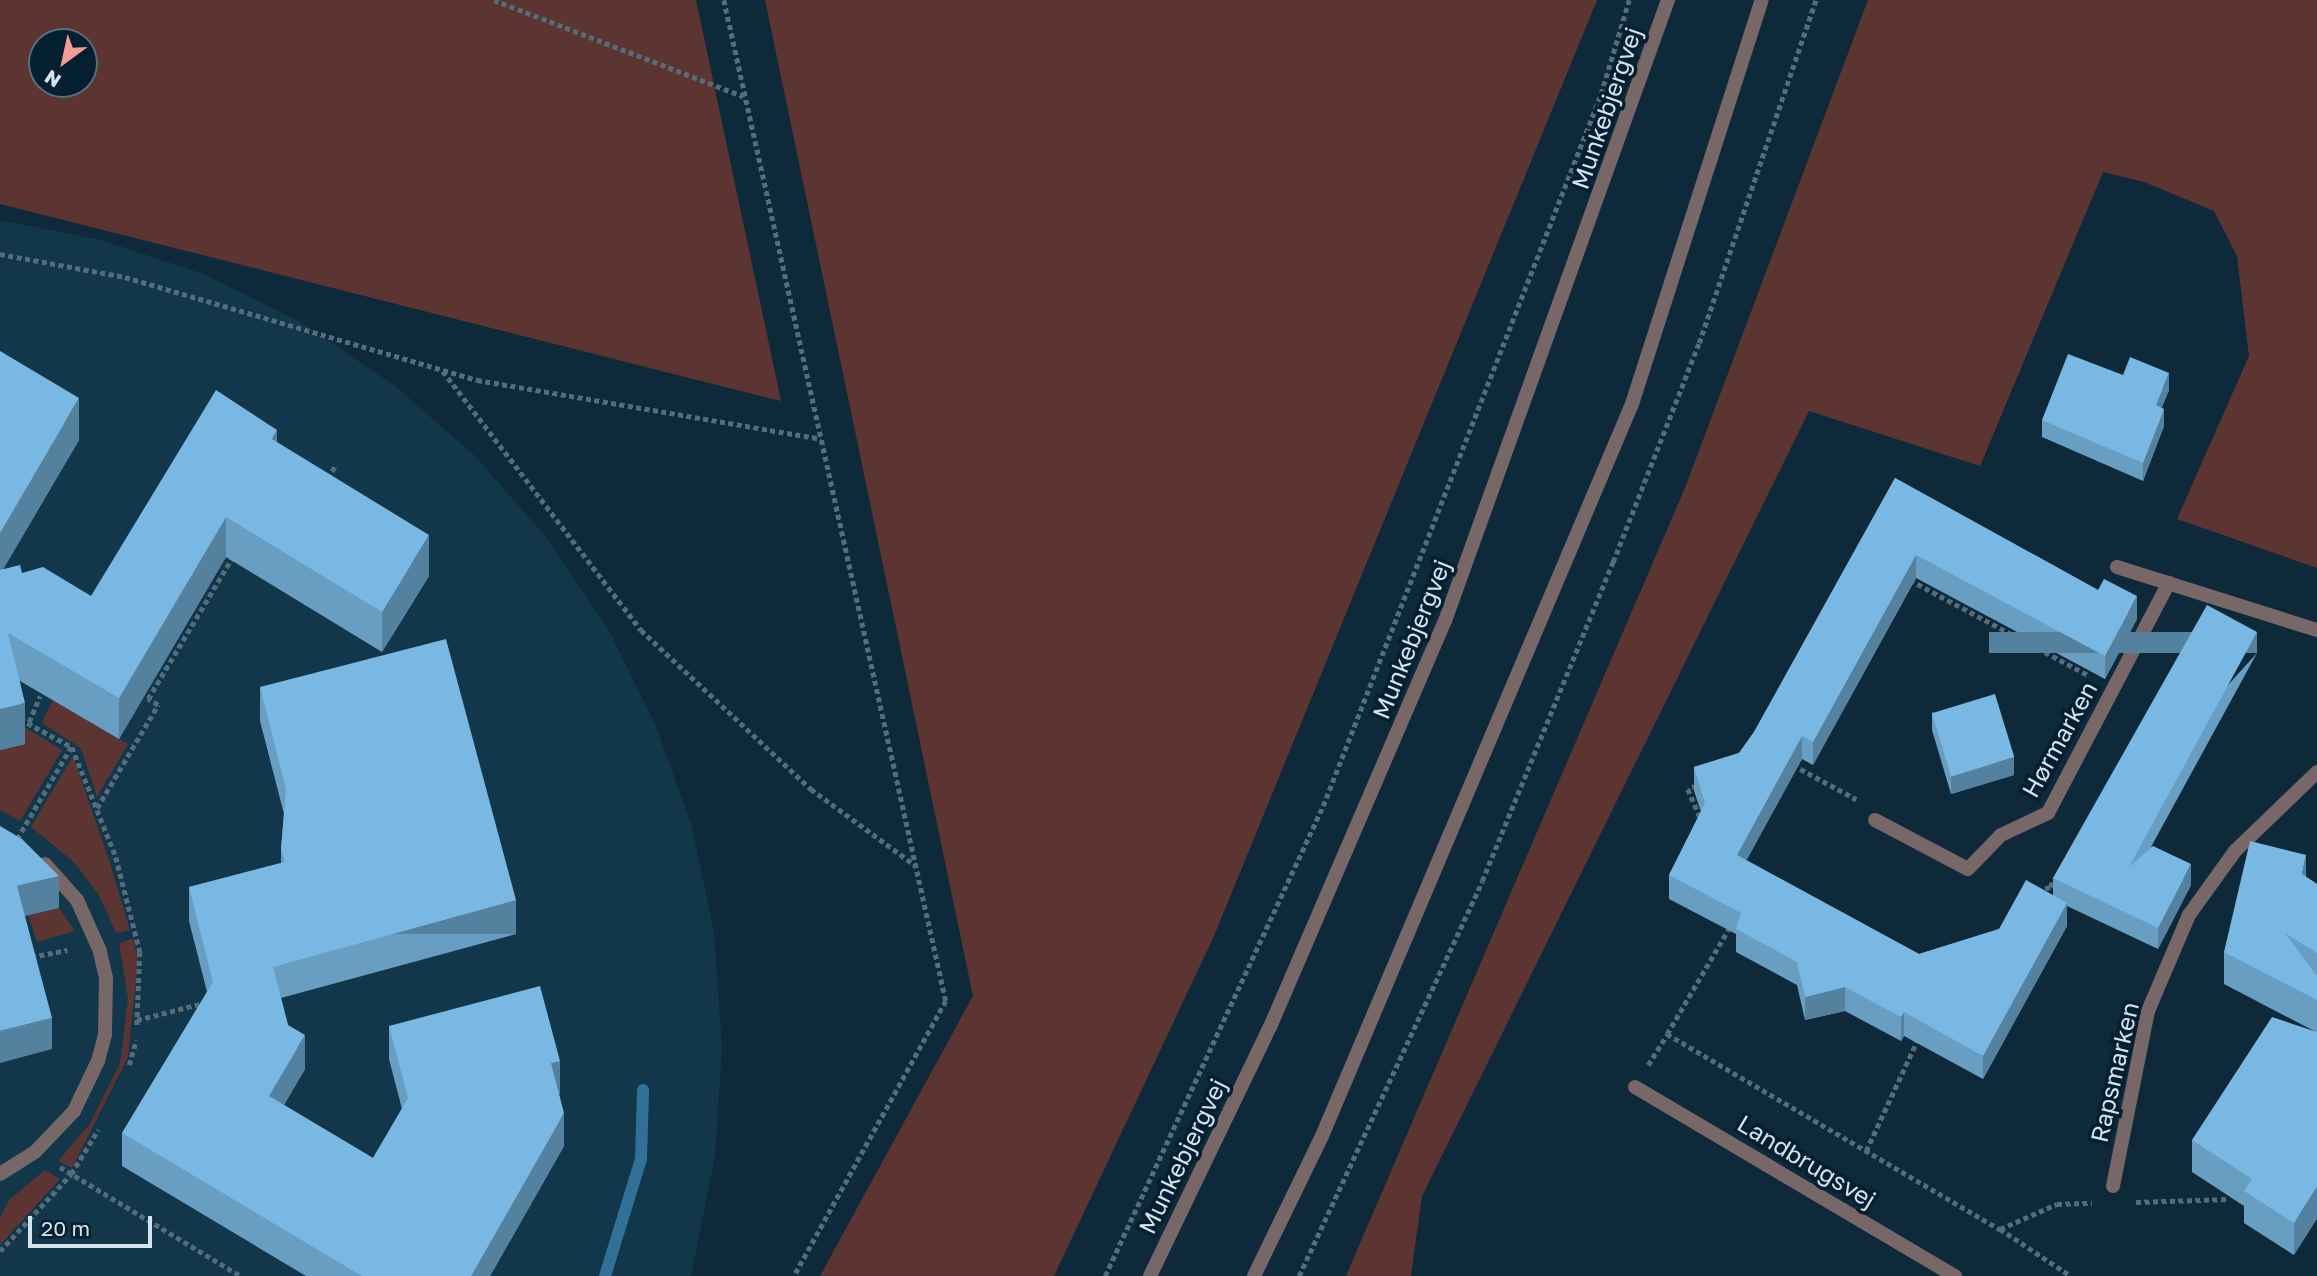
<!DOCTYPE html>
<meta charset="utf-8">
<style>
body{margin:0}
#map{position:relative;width:2317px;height:1276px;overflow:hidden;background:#0e2a3a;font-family:"Golos Text",sans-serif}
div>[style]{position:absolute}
.built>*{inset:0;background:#12364a}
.green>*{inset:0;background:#5c3533}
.stream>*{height:12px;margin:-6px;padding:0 6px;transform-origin:6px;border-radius:6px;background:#317198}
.path>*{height:4.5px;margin-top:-2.25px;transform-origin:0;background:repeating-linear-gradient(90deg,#556d7b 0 5px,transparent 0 8.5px)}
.service>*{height:14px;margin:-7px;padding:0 7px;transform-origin:7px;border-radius:7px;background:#776766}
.minor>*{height:14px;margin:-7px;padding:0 7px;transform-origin:7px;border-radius:7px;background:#776766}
.tertiary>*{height:14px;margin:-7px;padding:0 7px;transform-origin:7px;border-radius:7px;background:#776766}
.wall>*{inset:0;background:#679ec2}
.shaded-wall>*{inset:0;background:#54819e;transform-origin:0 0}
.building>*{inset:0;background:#78b8e2;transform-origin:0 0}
span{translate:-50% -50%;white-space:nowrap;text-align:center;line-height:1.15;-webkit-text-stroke:7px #042030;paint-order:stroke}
.street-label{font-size:24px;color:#d4e3ee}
.north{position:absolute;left:28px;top:28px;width:70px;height:70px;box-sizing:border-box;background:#042030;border:2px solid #576e7c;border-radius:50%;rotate:213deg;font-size:19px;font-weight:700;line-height:28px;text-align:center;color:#d4e3ee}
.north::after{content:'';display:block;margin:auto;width:24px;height:32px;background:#f59b97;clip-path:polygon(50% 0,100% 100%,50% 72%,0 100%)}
.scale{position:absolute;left:28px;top:1216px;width:124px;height:32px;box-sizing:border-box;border:4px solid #d4e3ee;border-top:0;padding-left:9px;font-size:21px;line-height:24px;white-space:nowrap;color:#d4e3ee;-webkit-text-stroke:5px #042030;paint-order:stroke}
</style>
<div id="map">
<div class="built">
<div style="clip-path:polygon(0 220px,101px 240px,201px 273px,299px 321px,394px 385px,475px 456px,546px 537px,608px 629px,656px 726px,692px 827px,714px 932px,722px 1048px,715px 1156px,691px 1276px,0 1276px)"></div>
</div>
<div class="green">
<div style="clip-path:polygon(evenodd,0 0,696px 0,781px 401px,0 204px,0 0,42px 42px,84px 42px,84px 84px,42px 84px,42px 42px)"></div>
<div style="clip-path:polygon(765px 0,1597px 0,1214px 936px,1054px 1276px,820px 1276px,973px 996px)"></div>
<div style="clip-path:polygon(1868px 0,2317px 0,2317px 568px,2177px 519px,2249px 356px,2237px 256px,2214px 211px,2144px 182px,2103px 172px,1980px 466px,1809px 411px,1422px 1196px,1411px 1276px,1346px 1276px,1685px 488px)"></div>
<div style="clip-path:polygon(53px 700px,128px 744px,97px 797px,81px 748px,42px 723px)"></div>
<div style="clip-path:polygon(21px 725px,62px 750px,20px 821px,0 810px,0 750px,25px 744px)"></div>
<div style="clip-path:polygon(73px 756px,109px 860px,130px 930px,116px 933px,99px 895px,74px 862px,31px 827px)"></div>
<div style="clip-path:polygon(59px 908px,75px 931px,37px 942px,28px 915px)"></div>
<div style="clip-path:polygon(133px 939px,138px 958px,128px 1057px,72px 1168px,58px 1161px,89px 1125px,120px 1063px,128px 999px,119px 943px)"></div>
<div style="clip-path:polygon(45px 1170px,60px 1179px,0 1245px,0 1218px,9px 1200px)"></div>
</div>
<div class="stream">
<div style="left:605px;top:1276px;width:122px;rotate:-72.9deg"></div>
<div style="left:641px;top:1159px;width:69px;rotate:-88.3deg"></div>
</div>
<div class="path">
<div style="left:494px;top:0;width:267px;rotate:21.1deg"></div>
<div style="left:724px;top:0;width:1025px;rotate:77.5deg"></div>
<div style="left:946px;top:1001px;width:314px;rotate:118.9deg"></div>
<div style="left:0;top:254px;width:127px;rotate:10.4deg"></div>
<div style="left:125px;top:277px;width:367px;rotate:16.3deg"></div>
<div style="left:477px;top:380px;width:349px;rotate:9.7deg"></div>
<div style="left:443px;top:371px;width:326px;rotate:52.6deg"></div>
<div style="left:641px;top:630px;width:233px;rotate:43.1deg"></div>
<div style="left:811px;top:789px;width:129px;rotate:36.2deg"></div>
<div style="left:328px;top:479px;width:15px;rotate:-62deg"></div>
<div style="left:1910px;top:580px;width:202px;rotate:28.1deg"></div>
<div style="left:20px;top:719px;width:59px;rotate:28.3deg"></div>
<div style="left:72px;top:747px;width:118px;rotate:68.2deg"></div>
<div style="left:116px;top:857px;width:98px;rotate:75.8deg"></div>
<div style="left:140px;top:952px;width:76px;rotate:92.3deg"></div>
<div style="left:29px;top:722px;width:28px;rotate:-67deg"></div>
<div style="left:1793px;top:765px;width:72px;rotate:28.4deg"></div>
<div style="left:1697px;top:786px;width:9px;rotate:162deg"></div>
<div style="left:1688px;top:789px;width:34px;rotate:67deg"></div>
<div style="left:97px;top:808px;width:120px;rotate:-59.4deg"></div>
<div style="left:158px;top:705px;width:12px;rotate:-149deg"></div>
<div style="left:148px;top:699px;width:168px;rotate:-59.2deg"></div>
<div style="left:17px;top:839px;width:107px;rotate:-59.6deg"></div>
<div style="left:2037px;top:891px;width:14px;rotate:-17deg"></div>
<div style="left:2050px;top:887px;width:9px;rotate:-63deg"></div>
<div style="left:31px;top:957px;width:37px;rotate:-11deg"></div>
<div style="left:137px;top:1020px;width:68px;rotate:-14.4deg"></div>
<div style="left:1667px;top:1034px;width:126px;rotate:-59.6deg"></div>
<div style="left:129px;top:1065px;width:26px;rotate:-74deg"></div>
<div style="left:1648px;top:1065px;width:36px;rotate:-58deg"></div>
<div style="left:1667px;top:1034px;width:386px;rotate:30.4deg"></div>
<div style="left:2000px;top:1229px;width:85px;rotate:33.5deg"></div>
<div style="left:1866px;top:1151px;width:126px;rotate:-65.1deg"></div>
<div style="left:60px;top:1167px;width:211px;rotate:31.1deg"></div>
<div style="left:2136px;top:1202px;width:93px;rotate:-1.8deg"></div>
<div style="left:2000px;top:1229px;width:62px;rotate:-23.7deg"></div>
<div style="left:2057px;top:1204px;width:35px;rotate:-2deg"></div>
<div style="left:0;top:1251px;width:105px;rotate:-47.3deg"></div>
<div style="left:71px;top:1174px;width:52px;rotate:-58.5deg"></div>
<div style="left:1105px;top:1276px;width:518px;rotate:-65.12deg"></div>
<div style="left:1323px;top:806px;width:764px;rotate:-68.67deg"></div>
<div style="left:1601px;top:94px;width:98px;rotate:-73.4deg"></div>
<div style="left:1299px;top:1276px;width:435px;rotate:-65.1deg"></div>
<div style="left:1482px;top:881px;width:345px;rotate:-67.7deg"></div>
<div style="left:1613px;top:562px;width:235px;rotate:-68.6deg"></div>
<div style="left:1699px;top:343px;width:362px;rotate:-71.2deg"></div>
</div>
<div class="service">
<div style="left:0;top:1174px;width:41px;rotate:-32.2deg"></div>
<div style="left:35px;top:1152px;width:57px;rotate:-46.4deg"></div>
<div style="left:74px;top:1111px;width:55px;rotate:-64.4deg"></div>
<div style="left:98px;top:1061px;width:28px;rotate:-75deg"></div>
<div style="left:105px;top:1034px;width:56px;rotate:-89deg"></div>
<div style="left:106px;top:978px;width:28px;rotate:-103deg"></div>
<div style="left:100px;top:951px;width:56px;rotate:-114.3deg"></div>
<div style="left:77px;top:900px;width:48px;rotate:-131.6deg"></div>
</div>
<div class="minor">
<div style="left:2117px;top:567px;width:210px;rotate:17.5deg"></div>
<div style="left:1875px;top:820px;width:105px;rotate:27.8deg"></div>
<div style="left:1968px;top:869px;width:47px;rotate:-45.9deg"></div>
<div style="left:2001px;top:835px;width:52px;rotate:-25.1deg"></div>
<div style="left:2048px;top:813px;width:260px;rotate:-62.3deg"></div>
<div style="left:2113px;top:1186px;width:178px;rotate:-78.7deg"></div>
<div style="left:2148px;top:1011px;width:104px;rotate:-66.9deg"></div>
<div style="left:2189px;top:915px;width:79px;rotate:-54.3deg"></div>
<div style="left:2235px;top:851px;width:114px;rotate:-43.9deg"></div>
</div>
<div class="tertiary">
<div style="left:1635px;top:1087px;width:372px;rotate:30.6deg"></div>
<div style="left:1150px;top:1276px;width:276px;rotate:-64.3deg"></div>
<div style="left:1270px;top:1027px;width:442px;rotate:-66.7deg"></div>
<div style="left:1445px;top:621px;width:660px;rotate:-70.25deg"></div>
<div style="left:1254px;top:1276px;width:156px;rotate:-64.1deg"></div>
<div style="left:1322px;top:1136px;width:795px;rotate:-67.05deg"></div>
<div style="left:1632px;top:404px;width:424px;rotate:-72.2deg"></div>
</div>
<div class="wall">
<div style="clip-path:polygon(0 351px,79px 440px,3px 569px,22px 573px,91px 596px,277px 443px,429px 576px,382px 652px,226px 557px,119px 739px,20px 681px,25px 744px,0 750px)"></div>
<div style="clip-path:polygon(2123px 375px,2169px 390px,2162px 407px,2164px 426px,2143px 481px,2042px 437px,2042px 420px)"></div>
<div style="clip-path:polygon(1895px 478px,2098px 590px,2137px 619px,2105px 679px,1916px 578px,1813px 765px,1802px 759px,1746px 860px,1919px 954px,1999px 929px,2053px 895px,2053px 878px,2257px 653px,2151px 847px,2191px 885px,2158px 949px,2067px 906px,2067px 926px,1983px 1079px,1904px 1036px,1901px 1041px,1845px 1011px,1805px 1020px,1797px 985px,1736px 952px,1736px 934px,1669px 899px,1669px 875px,1701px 812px,1694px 791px,1694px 767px,1739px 753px,1754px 732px)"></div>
<div style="clip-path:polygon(260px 687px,516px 934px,281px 998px,288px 1025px,305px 1069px,284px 1105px,373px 1158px,402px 1109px,389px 1059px,389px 1026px,560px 1094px,559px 1094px,564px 1146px,490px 1276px,306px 1276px,122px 1166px,122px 1133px,207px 992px,189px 921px,189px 887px,281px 863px,281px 849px,284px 814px,260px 721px)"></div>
<div style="clip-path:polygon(1932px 712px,2014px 775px,1951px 794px,1932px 730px)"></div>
<div style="clip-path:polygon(2306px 877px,2317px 884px,2317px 1032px,2294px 1255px,2244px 1223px,2244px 1206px,2192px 1172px,2192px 1140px,2316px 1032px,2224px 984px,2224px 952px)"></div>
</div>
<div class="shaded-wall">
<div style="clip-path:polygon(2169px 373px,2169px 390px,2156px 422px,2156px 405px)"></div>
<div style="clip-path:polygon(79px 398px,79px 440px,0 575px,0 533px)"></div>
<div style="clip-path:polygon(2164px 409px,2164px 426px,2143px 481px,2143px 463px)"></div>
<div style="clip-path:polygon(277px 430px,277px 470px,272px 439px)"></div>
<div style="clip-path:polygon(226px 517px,226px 557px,119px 739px,119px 698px)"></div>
<div style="clip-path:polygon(429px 535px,429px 576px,382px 652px,382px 612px)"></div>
<div style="clip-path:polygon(1916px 555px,1916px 578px,1813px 765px,1813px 742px)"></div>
<div style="clip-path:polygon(2137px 596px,2137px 619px,2105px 679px,2105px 656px)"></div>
<div style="left:2257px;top:632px;width:21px;height:268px;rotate:90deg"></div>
<div style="clip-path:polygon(25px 703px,25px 744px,0 750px,0 709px)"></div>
<div style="clip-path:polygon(1802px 736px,1802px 759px,1737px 878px,1737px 855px)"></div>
<div style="clip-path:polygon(2014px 757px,2014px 775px,1951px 794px,1951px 776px)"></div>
<div style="clip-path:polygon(2306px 855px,2306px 887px,2302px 874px)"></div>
<div style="clip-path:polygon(2191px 864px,2191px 885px,2158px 949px,2158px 928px)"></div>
<div style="clip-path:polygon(59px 876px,59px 908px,17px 918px,17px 886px)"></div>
<div style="left:516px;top:900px;width:34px;height:252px;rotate:90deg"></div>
<div style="clip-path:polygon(2067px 903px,2067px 926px,1983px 1079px,1983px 1056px)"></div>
<div style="clip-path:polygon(1845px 987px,1845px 1011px,1805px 1020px,1805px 997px)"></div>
<div style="clip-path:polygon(1904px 1012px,1904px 1036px,1901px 1041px,1901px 1017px)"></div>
<div style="clip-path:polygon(52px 1018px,52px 1049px,0 1063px,0 1031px)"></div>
<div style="clip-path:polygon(305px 1035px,305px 1069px,269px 1130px,269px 1096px)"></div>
<div style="left:560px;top:1061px;width:33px;height:9px;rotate:90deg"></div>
<div style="clip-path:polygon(564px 1113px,564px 1146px,490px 1276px,471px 1276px)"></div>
<div style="clip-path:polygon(2317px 1187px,2317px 1219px,2294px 1255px,2294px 1223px)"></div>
</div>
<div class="building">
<div style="clip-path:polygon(0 351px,79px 398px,0 533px)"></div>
<div style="clip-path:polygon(2068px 354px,2123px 375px,2130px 357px,2169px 373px,2156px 405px,2164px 409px,2143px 463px,2042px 420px)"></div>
<div style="clip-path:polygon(216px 390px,277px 430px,272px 439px,429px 535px,382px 612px,226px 517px,119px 698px,8px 633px,25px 703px,0 709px,0 570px,20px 565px,22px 573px,43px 567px,91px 596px)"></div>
<div style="clip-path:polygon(1895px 478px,2098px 590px,2104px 579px,2137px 596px,2105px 656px,1916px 555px,1813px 742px,1802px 736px,1737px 855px,1919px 954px,1999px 929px,2026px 880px,2067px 903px,1983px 1056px,1904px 1012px,1901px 1017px,1845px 987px,1805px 997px,1797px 962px,1736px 929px,1741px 913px,1669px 875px,1705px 803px,1694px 767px,1739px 753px,1754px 732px)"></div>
<div style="clip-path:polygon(2207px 605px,2257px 632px,2129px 867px,2153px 846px,2191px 864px,2158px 928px,2053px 878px)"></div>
<div style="clip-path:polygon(446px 639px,516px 900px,273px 967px,288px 1025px,305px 1035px,269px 1096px,373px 1158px,408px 1098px,389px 1026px,540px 986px,560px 1061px,551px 1063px,564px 1113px,471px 1276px,362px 1276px,122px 1133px,213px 982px,189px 887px,285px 862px,281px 849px,286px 789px,260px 687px)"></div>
<div style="left:1995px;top:694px;width:66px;height:66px;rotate:73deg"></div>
<div style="clip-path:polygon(0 826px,22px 839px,59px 876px,17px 886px,52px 1018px,0 1031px)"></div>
<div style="clip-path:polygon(2250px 841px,2306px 855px,2302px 874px,2317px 884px,2317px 953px,2285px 933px,2317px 976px,2317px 1000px,2224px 952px)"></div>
<div style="clip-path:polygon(2272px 1017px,2317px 1032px,2317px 1187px,2294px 1223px,2244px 1191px,2252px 1179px,2192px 1140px)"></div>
</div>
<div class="street-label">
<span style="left:1606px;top:108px;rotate:-71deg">Munkebjergvej</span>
<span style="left:1411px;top:639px;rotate:-68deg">Munkebjergvej</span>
<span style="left:2059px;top:739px;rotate:-61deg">Hørmarken</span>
<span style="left:2114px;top:1072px;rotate:-77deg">Rapsmarken</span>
<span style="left:1182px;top:1156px;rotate:-64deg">Munkebjergvej</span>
<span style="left:1807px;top:1161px;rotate:31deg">Landbrugsvej</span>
</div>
<div class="north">N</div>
<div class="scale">20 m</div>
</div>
